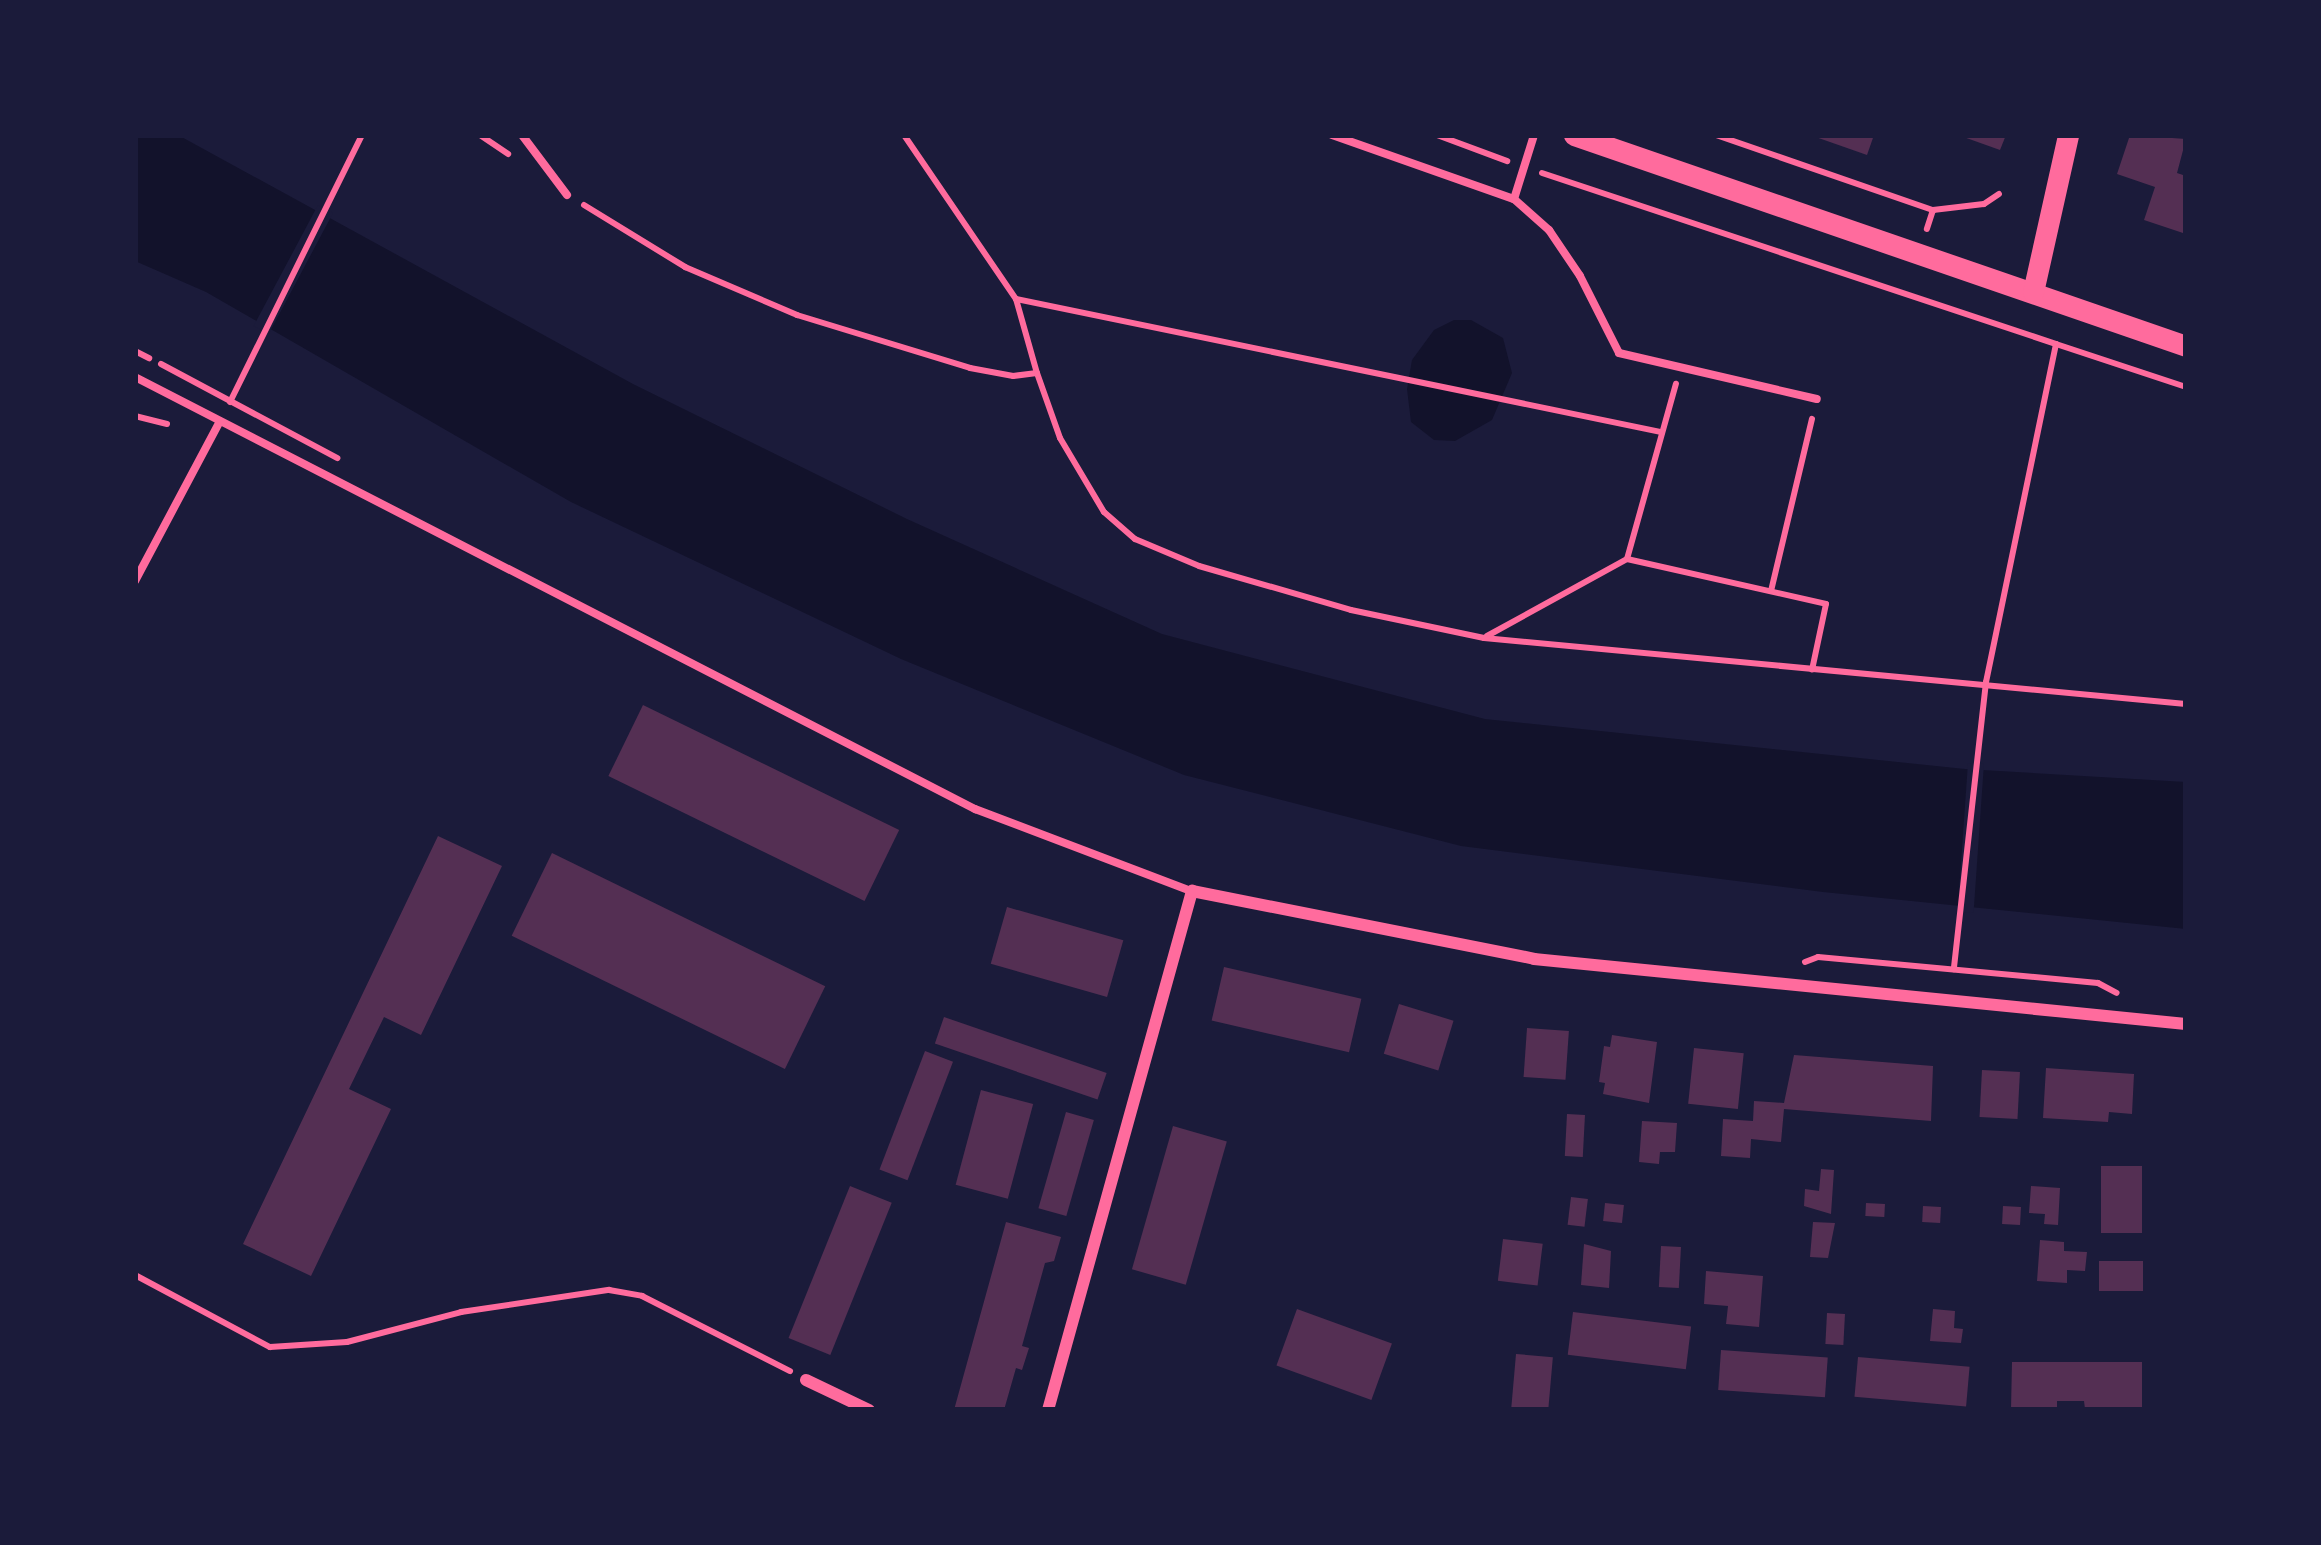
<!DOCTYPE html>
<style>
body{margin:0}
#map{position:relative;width:2321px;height:1545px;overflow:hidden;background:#1b1b3a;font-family:Montserrat,sans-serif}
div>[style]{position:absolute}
.water>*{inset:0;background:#12122b}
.pier>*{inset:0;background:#1b1b3a;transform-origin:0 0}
.building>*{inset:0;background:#542f53;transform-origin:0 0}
.path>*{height:6px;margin:-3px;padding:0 3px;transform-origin:3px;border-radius:3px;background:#ff6b9d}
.service>*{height:8px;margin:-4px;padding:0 4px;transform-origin:4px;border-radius:4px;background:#ff6b9d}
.minor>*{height:12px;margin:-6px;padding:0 6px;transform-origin:6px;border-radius:6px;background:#ff6b9d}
.secondary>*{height:21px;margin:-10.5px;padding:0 10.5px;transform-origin:10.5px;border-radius:10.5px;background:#ff6b9d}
span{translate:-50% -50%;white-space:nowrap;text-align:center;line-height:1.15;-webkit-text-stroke:12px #1b1b3a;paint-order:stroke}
.frame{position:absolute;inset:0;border:138px solid #1b1b3a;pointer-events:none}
</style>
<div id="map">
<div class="water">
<div style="clip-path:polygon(135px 135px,178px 135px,633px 384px,907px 519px,1162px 634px,1485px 719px,1965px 769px,2186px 782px,2186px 929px,1823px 892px,1461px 846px,1184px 775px,901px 659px,571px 502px,206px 292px,135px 261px)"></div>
<div style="clip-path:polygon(1454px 320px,1471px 320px,1503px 338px,1512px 373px,1492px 420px,1455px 441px,1434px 440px,1411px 422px,1407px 389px,1412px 360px,1434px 330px)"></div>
</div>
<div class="pier">
<div style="left:318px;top:205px;width:17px;height:137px;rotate:28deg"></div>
<div style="left:1968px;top:763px;width:16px;height:149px;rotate:4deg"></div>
</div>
<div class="building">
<div style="clip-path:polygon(1810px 135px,1874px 135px,1867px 155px)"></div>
<div style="clip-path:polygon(1958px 135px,2006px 135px,2000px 150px)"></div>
<div style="clip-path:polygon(2130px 135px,2186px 139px,2177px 173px,2186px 176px,2186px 234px,2144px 220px,2155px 187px,2117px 174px)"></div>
<div style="left:643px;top:705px;width:285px;height:79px;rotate:26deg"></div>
<div style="clip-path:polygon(438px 836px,502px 866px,421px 1035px,384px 1017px,349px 1089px,391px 1109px,311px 1276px,243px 1244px)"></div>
<div style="left:552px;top:853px;width:304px;height:92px;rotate:26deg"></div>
<div style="left:1007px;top:907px;width:121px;height:59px;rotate:16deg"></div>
<div style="left:1224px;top:967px;width:141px;height:55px;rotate:13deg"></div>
<div style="left:1399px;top:1004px;width:57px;height:52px;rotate:17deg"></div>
<div style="left:944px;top:1017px;width:172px;height:28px;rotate:19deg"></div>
<div style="left:1527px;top:1028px;width:42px;height:49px;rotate:4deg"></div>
<div style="clip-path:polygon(1612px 1035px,1657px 1042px,1649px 1103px,1603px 1094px,1605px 1083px,1599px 1082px,1604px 1046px,1610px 1047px)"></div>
<div style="left:1694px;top:1048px;width:50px;height:56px;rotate:6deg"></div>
<div style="left:925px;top:1051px;width:30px;height:127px;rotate:21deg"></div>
<div style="clip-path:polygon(1794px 1055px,1933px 1066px,1931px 1121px,1784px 1109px,1781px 1142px,1751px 1139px,1750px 1158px,1721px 1156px,1723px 1119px,1753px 1121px,1754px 1101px,1784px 1103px)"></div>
<div style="clip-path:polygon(2046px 1068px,2134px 1074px,2132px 1114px,2109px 1112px,2108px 1122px,2043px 1118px)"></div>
<div style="left:1982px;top:1070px;width:38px;height:47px;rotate:3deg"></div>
<div style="left:981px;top:1090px;width:54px;height:98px;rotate:15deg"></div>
<div style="left:1066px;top:1112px;width:29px;height:100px;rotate:16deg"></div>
<div style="left:1567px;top:1114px;width:18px;height:42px;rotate:3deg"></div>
<div style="clip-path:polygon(1642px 1121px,1677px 1123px,1675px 1152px,1660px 1152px,1659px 1164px,1639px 1162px)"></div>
<div style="left:1173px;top:1126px;width:56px;height:149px;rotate:16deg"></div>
<div style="left:2101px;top:1166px;width:41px;height:67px"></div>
<div style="clip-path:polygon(1821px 1169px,1834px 1170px,1831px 1214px,1804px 1206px,1805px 1189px,1819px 1191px)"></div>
<div style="left:850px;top:1186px;width:45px;height:164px;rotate:22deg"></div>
<div style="clip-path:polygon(2031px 1186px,2060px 1188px,2058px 1225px,2044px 1224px,2045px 1214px,2029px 1213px)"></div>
<div style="left:1571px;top:1197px;width:17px;height:28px;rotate:7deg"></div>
<div style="left:1605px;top:1203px;width:19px;height:18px;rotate:6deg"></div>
<div style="left:1866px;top:1203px;width:19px;height:13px;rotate:3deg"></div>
<div style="left:1923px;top:1206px;width:18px;height:16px;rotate:3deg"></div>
<div style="left:2003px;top:1206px;width:18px;height:18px;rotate:3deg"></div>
<div style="clip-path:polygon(1006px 1222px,1061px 1237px,1054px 1261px,1045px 1263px,1022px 1346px,1029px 1348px,1022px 1370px,1016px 1368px,1004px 1410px,954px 1410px)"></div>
<div style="clip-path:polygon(1813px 1222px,1835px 1223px,1828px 1258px,1810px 1257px)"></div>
<div style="left:1503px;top:1239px;width:40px;height:42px;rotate:7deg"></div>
<div style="clip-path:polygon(2040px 1240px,2064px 1242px,2064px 1251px,2087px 1252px,2085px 1271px,2067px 1270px,2067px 1283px,2037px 1281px)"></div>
<div style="clip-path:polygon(1584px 1244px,1611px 1251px,1609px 1288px,1581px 1285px)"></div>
<div style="left:1661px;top:1246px;width:20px;height:41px;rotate:3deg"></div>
<div style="left:2099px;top:1261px;width:44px;height:30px"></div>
<div style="clip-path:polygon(1706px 1271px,1763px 1276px,1759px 1327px,1726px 1324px,1728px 1306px,1704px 1304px)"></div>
<div style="left:1297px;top:1309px;width:101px;height:60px;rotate:20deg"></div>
<div style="clip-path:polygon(1933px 1309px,1955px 1311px,1954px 1328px,1963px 1329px,1961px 1343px,1930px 1341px)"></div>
<div style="left:1573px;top:1312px;width:119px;height:43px;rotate:7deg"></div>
<div style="left:1827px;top:1313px;width:18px;height:31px;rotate:3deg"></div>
<div style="left:1721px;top:1350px;width:107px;height:40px;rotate:4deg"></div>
<div style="left:1516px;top:1354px;width:37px;height:56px;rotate:5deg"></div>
<div style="left:1858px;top:1357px;width:112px;height:40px;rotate:5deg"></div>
<div style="clip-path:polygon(2012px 1362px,2142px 1362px,2142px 1409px,2085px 1409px,2084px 1401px,2057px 1401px,2057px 1409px,2011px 1409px)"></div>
</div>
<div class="path">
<div style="left:480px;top:135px;width:34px;rotate:34deg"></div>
<div style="left:904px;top:135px;width:199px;rotate:55.7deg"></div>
<div style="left:1016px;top:299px;width:77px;rotate:74.2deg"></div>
<div style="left:1437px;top:135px;width:75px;rotate:20.4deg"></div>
<div style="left:1716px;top:135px;width:230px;rotate:19.1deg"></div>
<div style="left:1933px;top:210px;width:20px;rotate:108deg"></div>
<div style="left:1542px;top:173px;width:542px;rotate:18.4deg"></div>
<div style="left:2056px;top:344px;width:345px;rotate:101.7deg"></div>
<div style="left:1986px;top:682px;width:289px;rotate:96.4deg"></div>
<div style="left:584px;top:205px;width:119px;rotate:31.5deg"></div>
<div style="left:685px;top:267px;width:122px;rotate:23.2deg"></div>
<div style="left:797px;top:315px;width:181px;rotate:17deg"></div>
<div style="left:970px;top:368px;width:44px;rotate:10.5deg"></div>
<div style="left:1013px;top:376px;width:24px;rotate:-7deg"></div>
<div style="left:1037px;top:373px;width:69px;rotate:70.5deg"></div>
<div style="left:1060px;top:438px;width:86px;rotate:59.3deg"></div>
<div style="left:1104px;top:512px;width:41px;rotate:41.1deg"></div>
<div style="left:1135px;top:539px;width:69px;rotate:22.9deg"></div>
<div style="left:1199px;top:566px;width:158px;rotate:16.1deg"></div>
<div style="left:1351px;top:610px;width:136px;rotate:11.9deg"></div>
<div style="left:1484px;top:638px;width:705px;rotate:5.37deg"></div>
<div style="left:1933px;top:210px;width:51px;rotate:-6.7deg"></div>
<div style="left:1984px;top:204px;width:18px;rotate:-34deg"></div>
<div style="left:1016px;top:299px;width:659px;rotate:11.65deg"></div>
<div style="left:2056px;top:344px;width:137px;rotate:18.3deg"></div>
<div style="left:135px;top:351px;width:16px;rotate:27deg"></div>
<div style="left:161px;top:364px;width:200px;rotate:28.1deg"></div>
<div style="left:230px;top:402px;width:298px;rotate:-63.7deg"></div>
<div style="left:135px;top:416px;width:33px;rotate:14deg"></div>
<div style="left:1627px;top:559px;width:182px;rotate:-74.4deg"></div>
<div style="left:1771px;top:591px;width:177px;rotate:-76.6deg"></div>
<div style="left:1487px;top:636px;width:160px;rotate:-28.8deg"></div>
<div style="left:1627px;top:559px;width:204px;rotate:12.7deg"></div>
<div style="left:1826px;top:604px;width:67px;rotate:102deg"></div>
<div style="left:1805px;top:962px;width:14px;rotate:-21deg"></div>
<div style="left:1818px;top:957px;width:281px;rotate:5.3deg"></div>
<div style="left:2098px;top:983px;width:21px;rotate:28deg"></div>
<div style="left:135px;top:1275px;width:153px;rotate:28.1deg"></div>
<div style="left:270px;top:1347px;width:77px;rotate:-3.7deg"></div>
<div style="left:347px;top:1342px;width:118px;rotate:-14.7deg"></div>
<div style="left:461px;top:1312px;width:150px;rotate:-8.5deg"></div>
<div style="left:609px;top:1290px;width:34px;rotate:10deg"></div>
<div style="left:642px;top:1296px;width:166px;rotate:26.9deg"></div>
</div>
<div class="service">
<div style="left:522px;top:135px;width:75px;rotate:53.1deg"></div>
<div style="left:1332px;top:135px;width:193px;rotate:19.4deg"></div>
<div style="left:1514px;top:199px;width:47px;rotate:41.5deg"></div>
<div style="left:1549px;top:230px;width:55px;rotate:56deg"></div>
<div style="left:1580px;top:276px;width:86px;rotate:63.1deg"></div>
<div style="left:1619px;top:353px;width:203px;rotate:13.1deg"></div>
<div style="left:1514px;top:199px;width:67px;rotate:-72.6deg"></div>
<div style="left:135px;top:377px;width:945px;rotate:27.22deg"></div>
<div style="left:975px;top:809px;width:231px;rotate:20.8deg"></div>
<div style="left:135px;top:581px;width:181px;rotate:-62deg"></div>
</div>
<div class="minor">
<div style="left:806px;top:1380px;width:70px;rotate:25.5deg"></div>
<div style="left:1048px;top:1410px;width:539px;rotate:-74.49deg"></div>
<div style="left:1192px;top:891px;width:349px;rotate:11.2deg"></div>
<div style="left:1534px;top:959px;width:655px;rotate:5.69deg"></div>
</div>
<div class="secondary">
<div style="left:1574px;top:135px;width:647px;rotate:19.02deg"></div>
<div style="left:2033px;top:292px;width:161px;rotate:-77.4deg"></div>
</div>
<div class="frame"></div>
</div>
